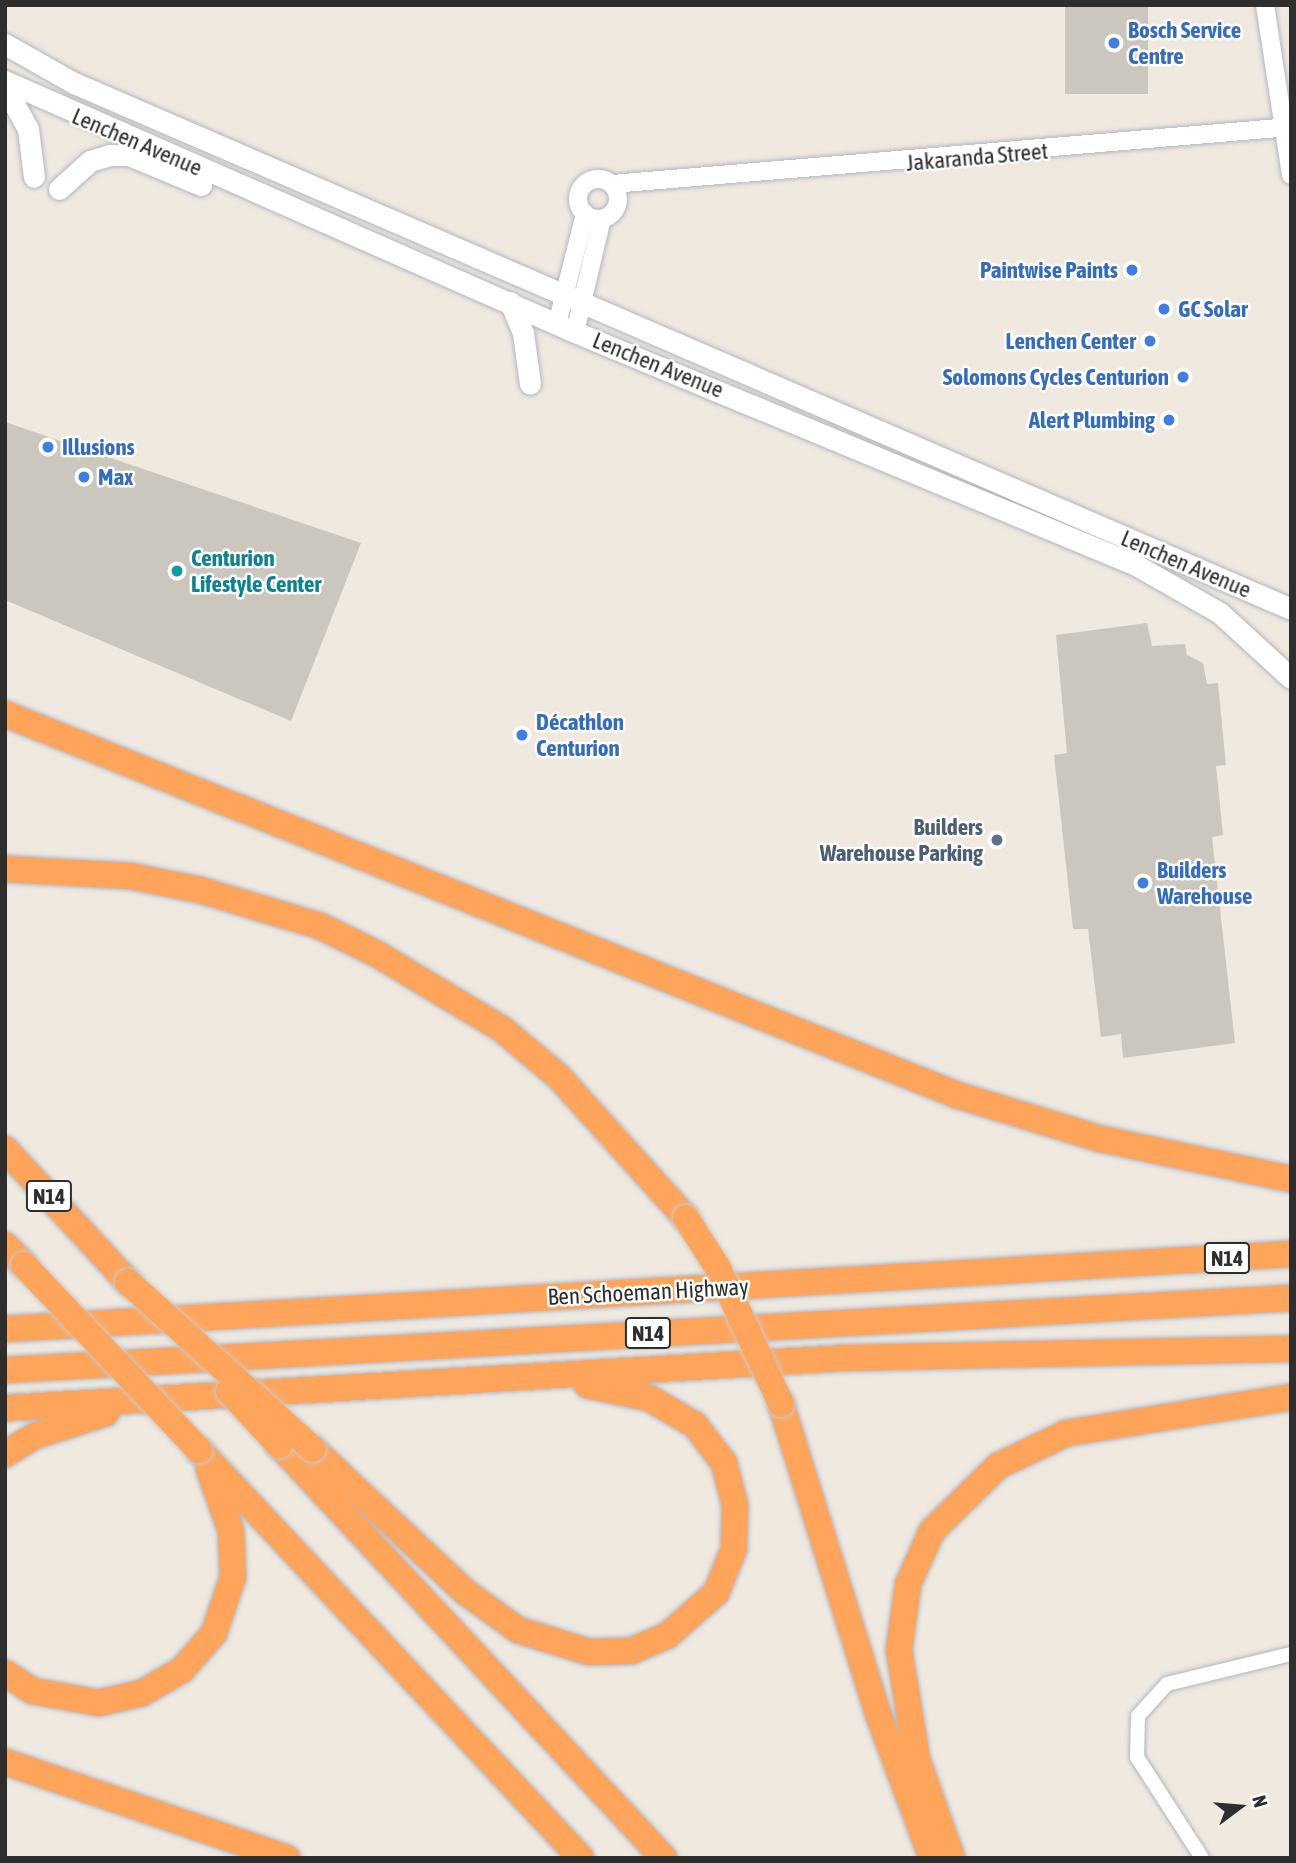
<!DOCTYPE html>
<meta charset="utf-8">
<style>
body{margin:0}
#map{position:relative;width:1296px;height:1863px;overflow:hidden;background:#efe9e0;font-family:"Asap Condensed",sans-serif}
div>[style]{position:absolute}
.building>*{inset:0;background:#cbc7be;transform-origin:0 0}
.roads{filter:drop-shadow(0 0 2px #b4b6c1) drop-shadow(0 0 2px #b4b6c1)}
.minor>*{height:14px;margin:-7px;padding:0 7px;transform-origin:7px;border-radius:7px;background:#fff}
.tertiary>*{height:18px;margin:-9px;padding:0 9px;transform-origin:9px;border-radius:9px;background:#fff}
.tertiary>.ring{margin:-9px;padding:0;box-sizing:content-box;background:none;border:18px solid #fff;border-radius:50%}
.secondary>*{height:21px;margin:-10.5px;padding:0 10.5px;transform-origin:10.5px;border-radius:10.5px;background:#fff}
.motorway>*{height:26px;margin:-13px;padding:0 13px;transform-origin:13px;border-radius:13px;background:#ffa55b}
.bridges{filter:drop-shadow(0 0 2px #c9c9c9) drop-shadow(0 0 2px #c9c9c9)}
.motorway-bridge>*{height:26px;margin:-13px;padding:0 13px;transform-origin:13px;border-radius:13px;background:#ffa55b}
.dots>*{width:19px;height:19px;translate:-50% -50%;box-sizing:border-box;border:4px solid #fff;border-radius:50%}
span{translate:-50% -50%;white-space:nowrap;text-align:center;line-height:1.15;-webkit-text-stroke:5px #fff;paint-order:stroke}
.shield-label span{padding:2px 5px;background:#fff;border:2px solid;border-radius:5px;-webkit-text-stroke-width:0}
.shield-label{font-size:21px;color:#2e2e2e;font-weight:700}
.shop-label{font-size:23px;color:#366cbe;font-weight:700}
.left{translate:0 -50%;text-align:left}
.right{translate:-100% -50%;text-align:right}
.street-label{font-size:23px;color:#2e2e2e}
.culture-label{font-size:23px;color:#0d838f;font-weight:700}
.service-label{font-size:23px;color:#4e5e75;font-weight:700}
.frame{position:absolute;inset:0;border:7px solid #2e2e2e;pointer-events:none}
.north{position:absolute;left:1205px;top:1772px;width:70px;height:70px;-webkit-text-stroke:5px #fff;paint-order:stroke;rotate:74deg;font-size:19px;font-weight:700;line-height:28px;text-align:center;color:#2e2e2e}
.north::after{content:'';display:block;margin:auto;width:24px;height:32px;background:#2e2e2e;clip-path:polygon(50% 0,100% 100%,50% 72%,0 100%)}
</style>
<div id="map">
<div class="building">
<div style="left:1065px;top:5px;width:83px;height:89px"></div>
<div style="clip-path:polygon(5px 422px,361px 543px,291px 721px,5px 600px)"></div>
<div style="clip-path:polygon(1147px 623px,1152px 646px,1185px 644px,1187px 655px,1203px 663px,1207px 684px,1218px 683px,1226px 765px,1216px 766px,1223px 835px,1212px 837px,1235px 1043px,1123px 1058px,1121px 1034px,1101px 1037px,1088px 929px,1073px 929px,1054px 755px,1067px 753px,1056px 635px)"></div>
</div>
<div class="roads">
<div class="minor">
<div style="left:1202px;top:1858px;width:120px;rotate:-122.8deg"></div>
<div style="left:1137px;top:1757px;width:41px;rotate:-88.6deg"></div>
<div style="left:1138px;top:1716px;width:43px;rotate:-47.8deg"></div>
<div style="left:1167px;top:1684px;width:128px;rotate:-13.6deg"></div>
</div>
<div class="tertiary">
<div style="left:1265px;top:5px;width:172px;rotate:81.3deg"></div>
<div class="ring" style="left:578px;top:179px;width:22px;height:22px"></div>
<div style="left:612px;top:184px;width:681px;rotate:-4.8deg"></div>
<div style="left:557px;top:324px;width:114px;rotate:-75.7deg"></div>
<div style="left:575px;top:332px;width:116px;rotate:-76.6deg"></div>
</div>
<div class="secondary">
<div style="left:5px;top:44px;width:79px;rotate:29.5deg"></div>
<div style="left:74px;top:83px;width:1326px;rotate:23.37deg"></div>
<div style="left:5px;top:81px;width:623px;rotate:23.77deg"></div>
<div style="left:575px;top:332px;width:607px;rotate:22.55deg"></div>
<div style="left:1136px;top:565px;width:97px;rotate:29.7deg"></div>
<div style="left:1220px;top:613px;width:96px;rotate:42.5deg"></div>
<div style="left:5px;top:87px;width:48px;rotate:61.3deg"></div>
<div style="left:28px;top:129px;width:48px;rotate:82.9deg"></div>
<div style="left:59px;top:189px;width:42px;rotate:-42.1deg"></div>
<div style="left:90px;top:161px;width:21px;rotate:-17deg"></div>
<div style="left:110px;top:155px;width:19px"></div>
<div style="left:129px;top:155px;width:78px;rotate:22.6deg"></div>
<div style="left:510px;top:302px;width:34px;rotate:67deg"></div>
<div style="left:523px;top:333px;width:51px;rotate:82.2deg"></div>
</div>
<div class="motorway">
<div style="left:5px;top:714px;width:1025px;rotate:21.81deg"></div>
<div style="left:957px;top:1095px;width:151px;rotate:17deg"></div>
<div style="left:1101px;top:1139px;width:194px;rotate:11.9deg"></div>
<div style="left:5px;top:869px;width:125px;rotate:3.2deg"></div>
<div style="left:130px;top:876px;width:71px;rotate:11.3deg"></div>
<div style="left:200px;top:890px;width:125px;rotate:16.7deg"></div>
<div style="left:320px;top:926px;width:64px;rotate:26.2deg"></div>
<div style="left:377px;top:954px;width:146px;rotate:31deg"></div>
<div style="left:502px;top:1029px;width:75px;rotate:40.1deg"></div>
<div style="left:559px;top:1077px;width:190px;rotate:48deg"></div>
<div style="left:5px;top:1149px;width:181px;rotate:47.2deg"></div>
<div style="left:5px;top:1245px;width:28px;rotate:46deg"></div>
<div style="left:5px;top:1329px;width:1288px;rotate:-3.34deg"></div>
<div style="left:5px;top:1370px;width:1288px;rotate:-3.2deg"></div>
<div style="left:781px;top:1404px;width:325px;rotate:72.6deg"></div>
<div style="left:878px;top:1714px;width:154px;rotate:69.4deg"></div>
<div style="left:5px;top:1408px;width:841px;rotate:-3.41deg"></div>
<div style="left:845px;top:1358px;width:446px;rotate:-1.2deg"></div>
<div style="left:279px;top:1445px;width:565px;rotate:47.01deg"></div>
<div style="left:313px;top:1449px;width:207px;rotate:43.2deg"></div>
<div style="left:464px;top:1591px;width:67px;rotate:35.8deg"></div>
<div style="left:518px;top:1630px;width:74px;rotate:17.2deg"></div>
<div style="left:589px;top:1652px;width:42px;rotate:-1.4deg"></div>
<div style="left:631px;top:1651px;width:39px;rotate:-23deg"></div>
<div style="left:667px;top:1636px;width:65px;rotate:-41.3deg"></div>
<div style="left:716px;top:1593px;width:48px;rotate:-67.8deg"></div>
<div style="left:734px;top:1549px;width:44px;rotate:-88.7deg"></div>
<div style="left:735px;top:1505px;width:43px;rotate:-104.7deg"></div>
<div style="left:724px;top:1463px;width:48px;rotate:-127.3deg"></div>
<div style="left:695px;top:1425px;width:53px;rotate:-149.6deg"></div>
<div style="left:649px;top:1398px;width:63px;rotate:-168.2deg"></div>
<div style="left:199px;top:1450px;width:559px;rotate:46.89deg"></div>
<div style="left:5px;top:1454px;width:35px;rotate:-31deg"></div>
<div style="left:35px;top:1436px;width:75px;rotate:-17.9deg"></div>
<div style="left:5px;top:1673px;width:33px;rotate:33deg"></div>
<div style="left:33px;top:1691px;width:67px;rotate:10.3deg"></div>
<div style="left:99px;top:1703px;width:44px;rotate:-13.1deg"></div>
<div style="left:142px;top:1693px;width:46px;rotate:-29.9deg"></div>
<div style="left:182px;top:1670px;width:49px;rotate:-49.1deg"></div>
<div style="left:214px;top:1633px;width:59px;rotate:-71.3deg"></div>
<div style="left:233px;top:1577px;width:46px;rotate:-92.5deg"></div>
<div style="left:231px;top:1531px;width:66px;rotate:-109.5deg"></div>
<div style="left:5px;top:1762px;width:298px;rotate:18.8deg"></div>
<div style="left:952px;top:1858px;width:105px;rotate:-109.5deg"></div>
<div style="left:917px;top:1759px;width:110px;rotate:-99.4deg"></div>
<div style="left:899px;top:1650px;width:67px;rotate:-82.2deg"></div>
<div style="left:908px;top:1584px;width:58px;rotate:-65.6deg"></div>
<div style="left:932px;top:1531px;width:93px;rotate:-44.6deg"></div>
<div style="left:998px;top:1466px;width:76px;rotate:-25.6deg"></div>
<div style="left:1067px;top:1433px;width:227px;rotate:-9.1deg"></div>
</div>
</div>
<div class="bridges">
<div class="motorway-bridge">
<div style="left:686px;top:1218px;width:59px;rotate:57.4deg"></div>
<div style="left:718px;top:1268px;width:150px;rotate:65.1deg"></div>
<div style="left:24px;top:1265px;width:255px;rotate:46.6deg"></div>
<div style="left:128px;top:1282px;width:249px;rotate:42.1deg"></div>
<div style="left:229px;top:1391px;width:74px;rotate:47.2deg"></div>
</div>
</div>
<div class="dots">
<div style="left:1114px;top:43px;background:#3f7fe0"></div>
<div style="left:1132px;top:270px;background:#3f7fe0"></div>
<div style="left:1164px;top:309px;background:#3f7fe0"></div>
<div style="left:1150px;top:341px;background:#3f7fe0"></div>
<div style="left:1183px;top:377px;background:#3f7fe0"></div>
<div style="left:1169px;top:420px;background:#3f7fe0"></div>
<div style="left:48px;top:447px;background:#3f7fe0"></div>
<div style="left:84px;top:477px;background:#3f7fe0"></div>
<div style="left:177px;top:571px;background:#0f9aa8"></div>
<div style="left:522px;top:735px;background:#3f7fe0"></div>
<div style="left:997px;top:840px;background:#5c6f8a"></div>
<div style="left:1143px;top:883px;background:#3f7fe0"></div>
</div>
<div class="shield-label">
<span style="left:49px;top:1196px">N14</span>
<span style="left:1227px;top:1258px">N14</span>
<span style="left:648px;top:1333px">N14</span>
</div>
<div class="shop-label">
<span class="left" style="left:1128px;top:43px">Bosch Service<br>Centre</span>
<span class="right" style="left:1118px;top:270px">Paintwise Paints</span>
<span class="left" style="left:1178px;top:309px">GC Solar</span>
<span class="right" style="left:1136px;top:341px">Lenchen Center</span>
<span class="right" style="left:1169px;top:377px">Solomons Cycles Centurion</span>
<span class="right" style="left:1155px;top:420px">Alert Plumbing</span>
<span class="left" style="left:62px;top:447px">Illusions</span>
<span class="left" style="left:98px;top:477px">Max</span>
<span class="left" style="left:536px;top:735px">Décathlon<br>Centurion</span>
<span class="left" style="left:1157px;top:883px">Builders<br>Warehouse</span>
</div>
<div class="street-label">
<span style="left:137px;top:142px;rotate:23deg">Lenchen Avenue</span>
<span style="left:977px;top:157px;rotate:-5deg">Jakaranda Street</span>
<span style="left:658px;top:365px;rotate:22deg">Lenchen Avenue</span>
<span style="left:1186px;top:564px;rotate:23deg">Lenchen Avenue</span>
<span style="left:648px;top:1292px;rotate:-3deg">Ben Schoeman Highway</span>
</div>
<div class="culture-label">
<span class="left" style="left:191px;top:571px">Centurion<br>Lifestyle Center</span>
</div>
<div class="service-label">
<span class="right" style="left:983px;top:840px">Builders<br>Warehouse Parking</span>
</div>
<div class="frame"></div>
<div class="north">N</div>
</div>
